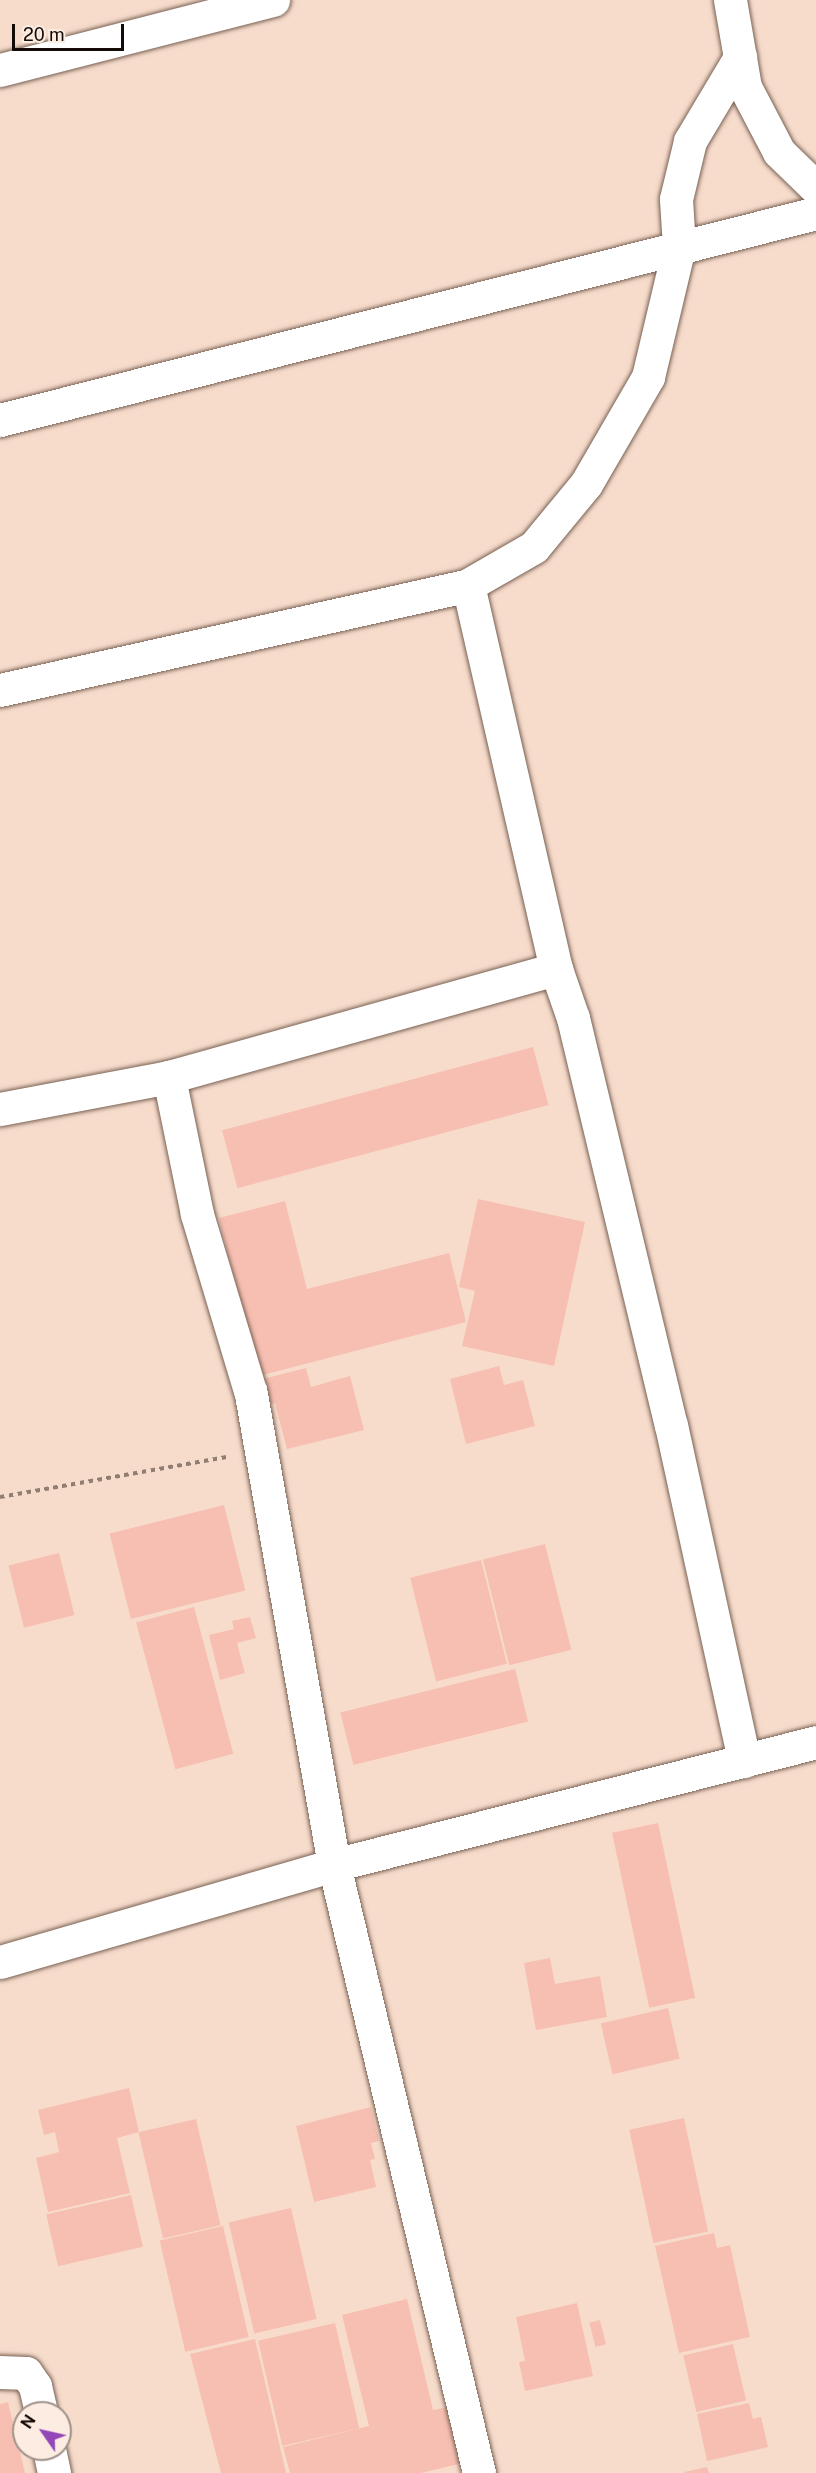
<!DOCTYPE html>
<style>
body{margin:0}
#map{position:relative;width:816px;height:2473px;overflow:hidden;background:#f7dccc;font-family:"Public Sans",sans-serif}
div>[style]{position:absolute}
.building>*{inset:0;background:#f7bfb2;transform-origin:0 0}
.path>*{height:4px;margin-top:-2px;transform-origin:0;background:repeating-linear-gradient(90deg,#917e73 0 4.5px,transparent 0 9px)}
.roads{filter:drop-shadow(0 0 2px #786153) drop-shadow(0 0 2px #786153)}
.minor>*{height:33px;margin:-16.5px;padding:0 16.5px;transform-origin:16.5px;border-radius:16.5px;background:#fff}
span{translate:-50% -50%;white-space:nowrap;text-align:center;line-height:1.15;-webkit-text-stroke:5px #fcece2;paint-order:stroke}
.north{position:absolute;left:12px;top:2401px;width:60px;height:60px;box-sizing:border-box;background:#fcece2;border:2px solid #9f928a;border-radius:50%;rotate:304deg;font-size:16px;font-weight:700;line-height:24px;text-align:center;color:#140b06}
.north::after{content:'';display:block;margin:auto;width:21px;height:27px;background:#9347b8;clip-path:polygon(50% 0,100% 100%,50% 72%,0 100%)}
.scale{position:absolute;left:12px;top:24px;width:112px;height:27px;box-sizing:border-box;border:3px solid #140b06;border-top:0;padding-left:8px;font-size:18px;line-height:21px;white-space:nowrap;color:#140b06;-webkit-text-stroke:4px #fcece2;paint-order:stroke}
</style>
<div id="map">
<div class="building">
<div style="left:533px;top:1047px;width:60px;height:322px;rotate:75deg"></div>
<div style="clip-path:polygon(478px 1199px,585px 1222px,554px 1366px,462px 1346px,475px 1291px,459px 1287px)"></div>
<div style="clip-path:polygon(285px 1201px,307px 1289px,449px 1253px,466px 1322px,259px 1376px,219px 1218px)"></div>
<div style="clip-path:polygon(499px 1366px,504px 1385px,523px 1380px,535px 1426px,466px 1444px,450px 1379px)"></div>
<div style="clip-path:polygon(306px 1368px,311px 1387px,350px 1376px,364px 1430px,287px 1449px,275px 1403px,265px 1406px,259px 1380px)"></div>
<div style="left:224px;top:1505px;width:88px;height:118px;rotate:76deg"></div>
<div style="left:545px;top:1544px;width:109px;height:64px;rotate:76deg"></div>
<div style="left:59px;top:1553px;width:64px;height:52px;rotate:76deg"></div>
<div style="left:481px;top:1560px;width:107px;height:73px;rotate:76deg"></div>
<div style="left:194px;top:1607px;width:152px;height:60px;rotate:75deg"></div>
<div style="clip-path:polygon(250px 1617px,256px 1638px,237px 1643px,245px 1673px,220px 1680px,209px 1635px,234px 1629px,232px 1621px)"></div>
<div style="left:515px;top:1669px;width:54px;height:180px;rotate:76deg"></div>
<div style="left:658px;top:1823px;width:179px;height:47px;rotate:78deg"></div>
<div style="clip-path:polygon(550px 1958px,555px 1984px,600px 1976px,607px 2017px,536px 2030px,524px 1963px)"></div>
<div style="left:668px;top:2008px;width:52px;height:69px;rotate:77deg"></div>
<div style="clip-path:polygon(129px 2088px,139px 2132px,117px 2138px,130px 2193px,48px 2212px,36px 2158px,59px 2152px,55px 2132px,44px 2135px,38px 2110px)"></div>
<div style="clip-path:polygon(371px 2107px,379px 2141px,371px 2143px,375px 2159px,370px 2160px,376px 2187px,314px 2202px,296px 2126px)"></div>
<div style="left:684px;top:2118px;width:116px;height:56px;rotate:78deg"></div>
<div style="left:196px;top:2119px;width:109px;height:59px;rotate:77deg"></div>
<div style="left:131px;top:2195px;width:53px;height:87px;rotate:77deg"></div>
<div style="left:291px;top:2208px;width:114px;height:64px;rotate:77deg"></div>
<div style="left:223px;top:2226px;width:114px;height:65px;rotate:77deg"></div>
<div style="clip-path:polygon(714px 2233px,717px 2248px,730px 2245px,750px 2337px,679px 2353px,655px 2246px)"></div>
<div style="clip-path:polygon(407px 2299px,433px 2410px,449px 2407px,463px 2463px,421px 2473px,290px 2473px,283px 2447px,369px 2426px,342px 2315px)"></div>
<div style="clip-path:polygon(577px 2303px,593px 2376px,525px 2391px,519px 2362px,525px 2361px,516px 2317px)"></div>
<div style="left:600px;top:2320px;width:25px;height:11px;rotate:76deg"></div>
<div style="left:335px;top:2323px;width:108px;height:79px;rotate:77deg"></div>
<div style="clip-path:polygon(255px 2339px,286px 2473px,221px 2473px,190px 2354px)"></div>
<div style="left:733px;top:2344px;width:58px;height:51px;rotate:77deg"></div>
<div style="clip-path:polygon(8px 2402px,25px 2473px,0 2473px,0 2404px)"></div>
<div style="clip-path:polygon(749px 2403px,753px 2419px,761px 2417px,768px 2447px,707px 2461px,697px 2414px)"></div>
<div style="clip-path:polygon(707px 2467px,709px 2473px,685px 2473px,684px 2472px)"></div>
</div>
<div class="path">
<div style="left:0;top:1497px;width:230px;rotate:-10deg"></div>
</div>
<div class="roads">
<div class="minor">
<div style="left:730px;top:0;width:88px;rotate:80.2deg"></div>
<div style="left:745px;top:87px;width:73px;rotate:62.4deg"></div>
<div style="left:779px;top:152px;width:52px;rotate:44.2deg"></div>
<div style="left:0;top:70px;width:282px;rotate:-14.4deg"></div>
<div style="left:0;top:420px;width:842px;rotate:-14.23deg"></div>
<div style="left:468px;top:585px;width:394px;rotate:77.1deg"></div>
<div style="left:556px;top:969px;width:52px;rotate:70.9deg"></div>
<div style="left:573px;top:1018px;width:419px;rotate:76.5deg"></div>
<div style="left:671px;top:1425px;width:344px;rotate:77.7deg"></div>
<div style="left:0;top:690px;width:480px;rotate:-12.6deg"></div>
<div style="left:468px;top:585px;width:76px;rotate:-29.9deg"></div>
<div style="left:534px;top:547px;width:82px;rotate:-50.5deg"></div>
<div style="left:586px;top:484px;width:124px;rotate:-59.9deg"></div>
<div style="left:648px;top:377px;width:134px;rotate:-76.6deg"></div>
<div style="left:679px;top:247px;width:48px;rotate:-93.6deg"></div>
<div style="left:676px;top:199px;width:60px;rotate:-76.4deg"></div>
<div style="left:690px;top:141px;width:98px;rotate:-59.2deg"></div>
<div style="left:0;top:1109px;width:172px;rotate:-10.7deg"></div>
<div style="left:0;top:1962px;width:348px;rotate:-16.2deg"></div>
<div style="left:334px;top:1865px;width:497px;rotate:-14.3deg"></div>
<div style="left:0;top:2372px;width:26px;rotate:2deg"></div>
<div style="left:26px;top:2373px;width:16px;rotate:55deg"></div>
<div style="left:35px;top:2386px;width:28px;rotate:77deg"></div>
<div style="left:49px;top:2449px;width:25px;rotate:78deg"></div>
<div style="left:479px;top:2473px;width:625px;rotate:-103.41deg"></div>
<div style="left:334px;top:1865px;width:481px;rotate:-100deg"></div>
<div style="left:250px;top:1391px;width:185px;rotate:-106.7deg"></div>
<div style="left:197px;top:1214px;width:140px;rotate:-101.6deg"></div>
<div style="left:169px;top:1077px;width:402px;rotate:-15.6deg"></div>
</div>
</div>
<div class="north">N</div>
<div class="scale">20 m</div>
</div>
